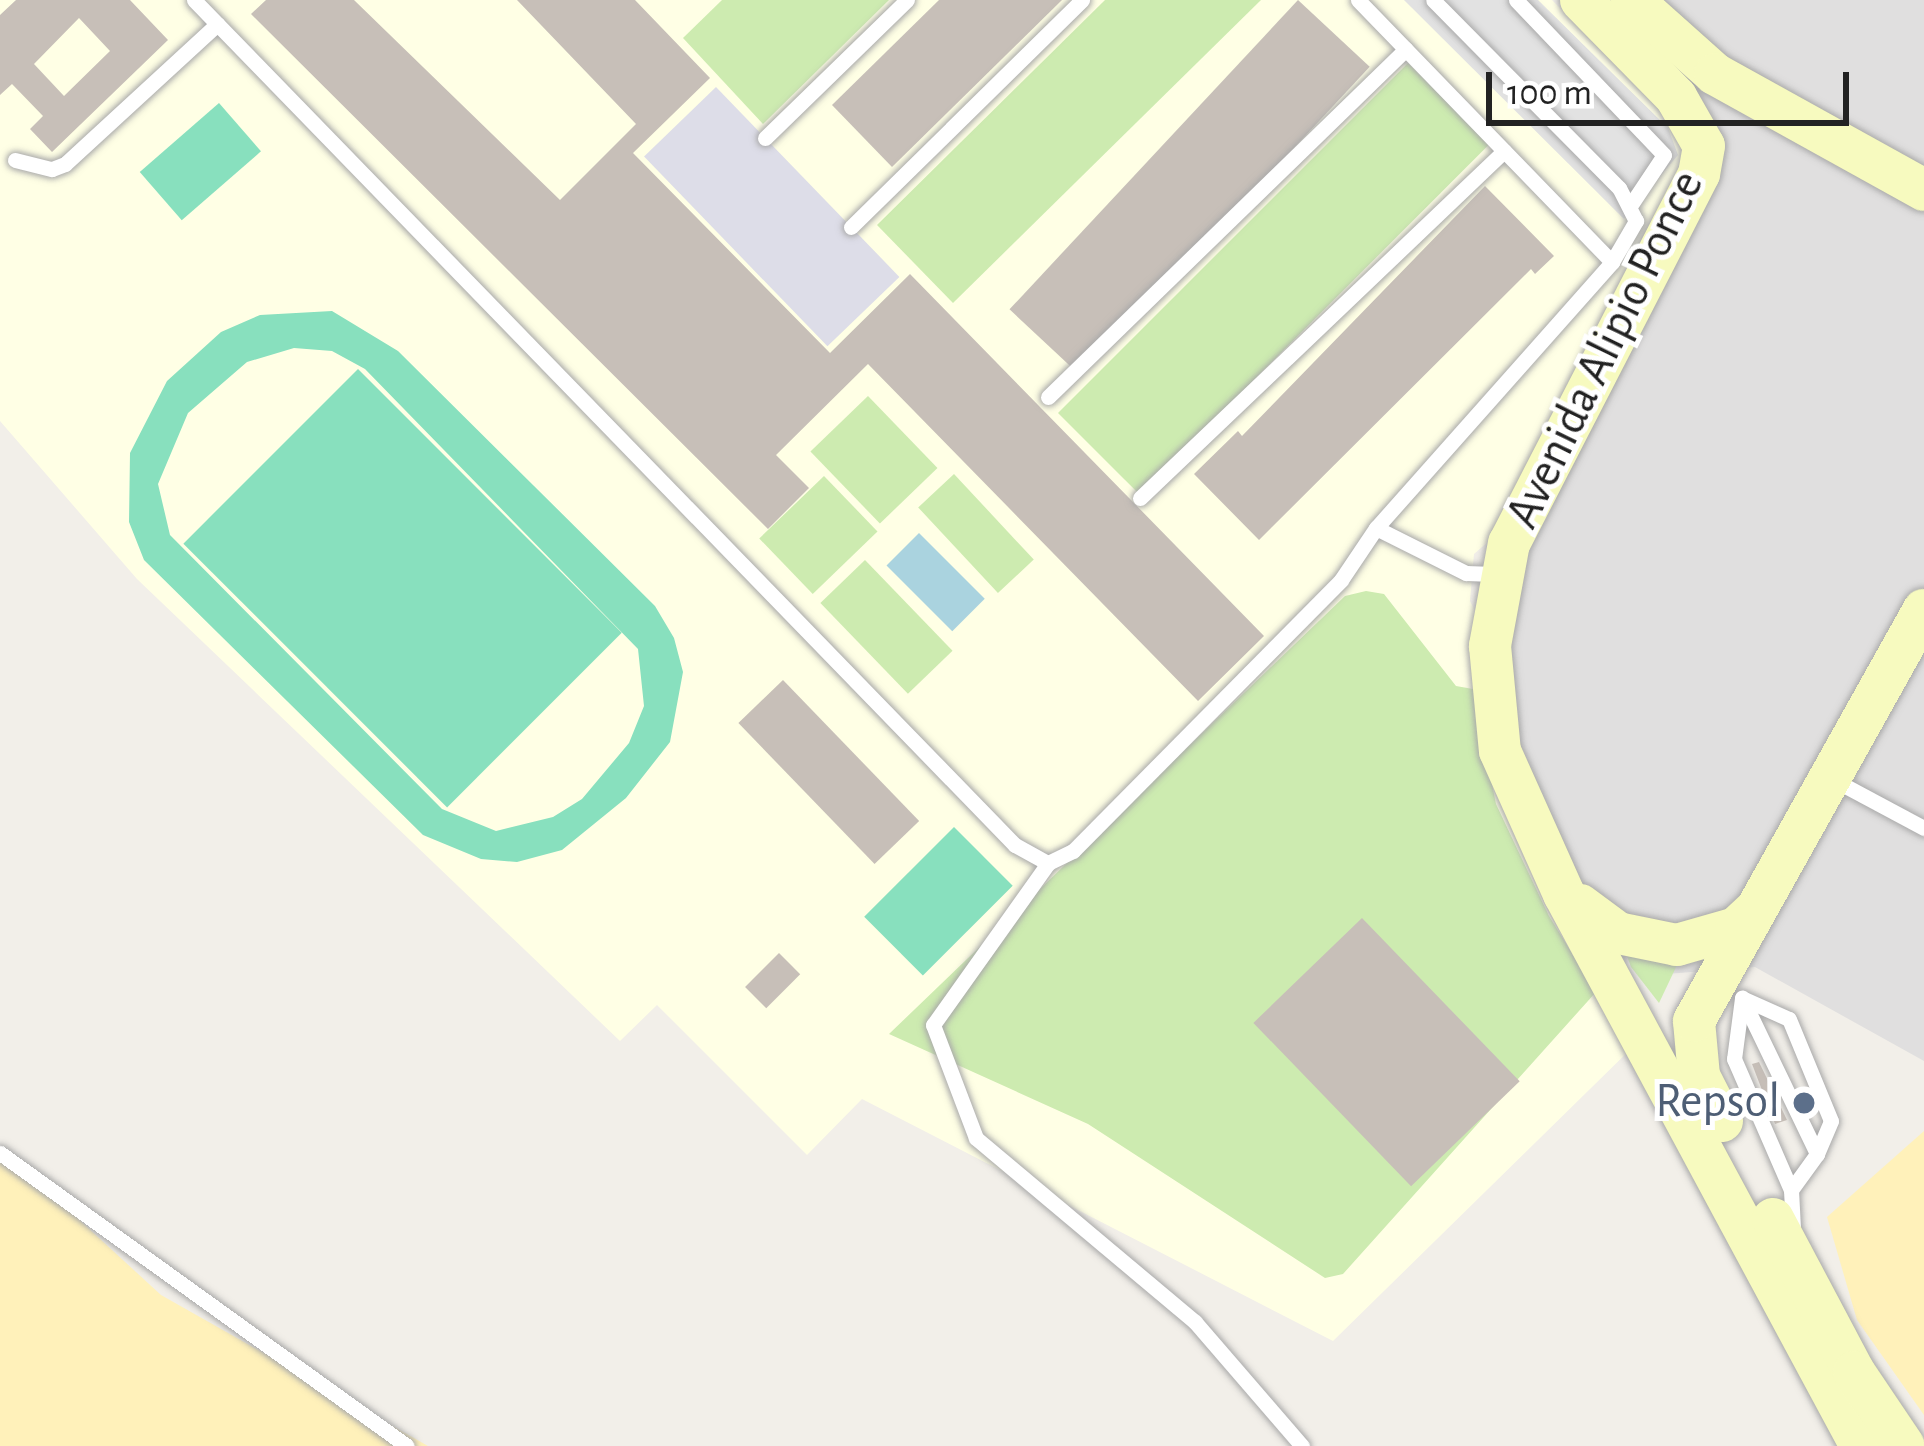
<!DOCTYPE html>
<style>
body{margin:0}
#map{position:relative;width:1924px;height:1446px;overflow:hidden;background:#f2efe9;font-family:"Alegreya Sans",sans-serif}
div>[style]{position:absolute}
.residential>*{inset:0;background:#e0dfdf}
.education>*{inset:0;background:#ffffe5}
.grass>*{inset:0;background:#cdebb0;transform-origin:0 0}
.sand>*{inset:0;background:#fff1ba}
.pitch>*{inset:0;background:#88e0be;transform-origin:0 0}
.parking>*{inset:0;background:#e2e2e2}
.plaza>*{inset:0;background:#dddde8;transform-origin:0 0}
.water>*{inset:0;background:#aad3df;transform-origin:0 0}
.building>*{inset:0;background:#c7bfb8;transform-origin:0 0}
.roads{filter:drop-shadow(0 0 3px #a9a9a9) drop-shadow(0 0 3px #a9a9a9)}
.lane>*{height:15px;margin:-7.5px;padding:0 7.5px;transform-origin:7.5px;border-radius:7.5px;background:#fff}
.secondary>*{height:42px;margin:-21px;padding:0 21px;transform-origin:21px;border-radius:21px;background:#f7fabf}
.dots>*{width:33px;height:33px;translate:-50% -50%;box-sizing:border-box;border:6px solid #fff;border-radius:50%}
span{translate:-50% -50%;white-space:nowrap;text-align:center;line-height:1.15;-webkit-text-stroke:10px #fff;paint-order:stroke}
.street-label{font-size:48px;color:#222}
.service-label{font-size:48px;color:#4e5e75}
.right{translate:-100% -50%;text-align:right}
.scale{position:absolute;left:1486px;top:72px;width:363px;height:54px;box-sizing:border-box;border:6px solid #222;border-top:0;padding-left:15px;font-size:36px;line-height:42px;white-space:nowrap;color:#222;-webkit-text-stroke:9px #fff;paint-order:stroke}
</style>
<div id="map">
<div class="residential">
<div style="clip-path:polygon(1605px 0,1924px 0,1924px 1061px,1755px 967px,1654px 975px,1537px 853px,1492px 734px)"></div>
</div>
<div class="education">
<div style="clip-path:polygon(0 0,1552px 0,1663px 112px,1692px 163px,1498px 533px,1474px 554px,1470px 601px,1482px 625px,1481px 725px,1642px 1038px,1333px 1341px,862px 1099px,807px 1155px,657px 1005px,620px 1041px,137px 579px,0 421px)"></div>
</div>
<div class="grass">
<div style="clip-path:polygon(722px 0,889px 0,763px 124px,683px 38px)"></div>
<div style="clip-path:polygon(1105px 0,1261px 0,953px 303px,877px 225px)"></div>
<div style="left:1408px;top:63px;width:115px;height:495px;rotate:45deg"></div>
<div style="left:868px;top:396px;width:100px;height:80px;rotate:46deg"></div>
<div style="left:954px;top:474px;width:117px;height:49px;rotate:47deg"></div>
<div style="left:824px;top:476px;width:77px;height:90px;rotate:46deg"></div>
<div style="left:865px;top:560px;width:126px;height:62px;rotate:46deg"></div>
<div style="clip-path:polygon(1366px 591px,1384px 594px,1456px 686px,1473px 689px,1496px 804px,1549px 916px,1596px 992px,1343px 1274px,1325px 1278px,1088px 1124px,889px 1034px,1345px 596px)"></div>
<div style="clip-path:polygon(1627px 956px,1678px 963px,1659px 1003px,1631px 967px)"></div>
</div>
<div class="sand">
<div style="clip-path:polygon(1924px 1131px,1924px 1415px,1857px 1320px,1827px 1217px)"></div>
<div style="clip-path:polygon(0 1147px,161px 1295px,428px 1446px,0 1446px)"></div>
</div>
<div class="pitch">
<div style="left:219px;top:103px;width:64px;height:105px;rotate:49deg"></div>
<div style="clip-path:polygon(evenodd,332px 311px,398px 351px,655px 606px,674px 638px,683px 672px,670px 742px,626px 798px,562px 850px,517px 862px,481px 859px,423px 835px,144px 560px,129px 522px,130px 453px,167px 381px,221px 332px,260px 315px,332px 311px,294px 348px,332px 351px,365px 369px,638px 649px,644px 706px,629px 743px,582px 799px,553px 817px,496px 831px,442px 809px,170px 535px,158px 484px,188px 413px,247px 362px,294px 348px)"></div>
<div style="left:358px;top:369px;width:373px;height:247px;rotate:45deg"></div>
<div style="left:954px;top:827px;width:83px;height:127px;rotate:45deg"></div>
</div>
<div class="parking">
<div style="clip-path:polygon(1404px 0,1538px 0,1668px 128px,1678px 155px,1624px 219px)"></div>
</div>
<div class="plaza">
<div style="left:716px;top:87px;width:264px;height:100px;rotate:46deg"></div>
</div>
<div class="water">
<div style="left:919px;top:533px;width:93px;height:46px;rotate:45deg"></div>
</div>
<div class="building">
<div style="clip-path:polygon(evenodd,16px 0,130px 0,168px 40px,52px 152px,30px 129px,43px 116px,12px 84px,0 95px,0 15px,16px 0,79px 18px,110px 51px,64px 96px,34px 64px,79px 18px)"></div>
<div style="clip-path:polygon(266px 0,354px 0,560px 200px,636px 124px,517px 0,635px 0,710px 78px,633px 153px,830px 353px,910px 274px,1264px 636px,1198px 701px,868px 364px,776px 455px,809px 488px,768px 529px,251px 14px)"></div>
<div style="clip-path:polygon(939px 0,1062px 0,892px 167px,832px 105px)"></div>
<div style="left:1298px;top:0;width:98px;height:423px;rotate:43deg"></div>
<div style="clip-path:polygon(1485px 186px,1554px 256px,1535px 274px,1531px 269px,1259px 540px,1194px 474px,1238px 431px,1242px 436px)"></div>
<div style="left:783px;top:680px;width:196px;height:62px;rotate:46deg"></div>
<div style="left:1362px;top:918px;width:227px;height:151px;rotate:46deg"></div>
<div style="left:779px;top:953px;width:30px;height:48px;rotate:45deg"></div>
<div style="clip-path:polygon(1759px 1062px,1787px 1120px,1775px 1124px,1752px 1064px)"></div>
</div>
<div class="roads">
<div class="lane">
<div style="left:194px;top:0;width:1178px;rotate:45.83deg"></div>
<div style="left:1015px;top:845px;width:38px;rotate:29deg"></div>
<div style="left:1358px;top:0;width:365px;rotate:45.9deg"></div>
<div style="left:1516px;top:0;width:214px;rotate:46.3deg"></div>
<div style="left:1664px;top:155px;width:58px;rotate:123.7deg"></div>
<div style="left:765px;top:138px;width:198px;rotate:-44.2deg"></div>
<div style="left:15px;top:160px;width:38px;rotate:14deg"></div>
<div style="left:52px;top:169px;width:14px;rotate:-21deg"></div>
<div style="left:65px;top:164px;width:207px;rotate:-42.6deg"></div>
<div style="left:851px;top:227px;width:324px;rotate:-44.5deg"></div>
<div style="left:1048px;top:397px;width:499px;rotate:-44.2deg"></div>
<div style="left:1140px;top:498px;width:503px;rotate:-43.63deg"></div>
<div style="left:1376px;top:528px;width:356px;rotate:-48.4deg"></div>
<div style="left:1612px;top:262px;width:48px;rotate:-59.7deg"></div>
<div style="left:1636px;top:221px;width:37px;rotate:-117deg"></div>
<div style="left:1619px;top:188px;width:264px;rotate:-134.7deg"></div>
<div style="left:1834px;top:780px;width:102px;rotate:28.1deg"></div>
<div style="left:1743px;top:1000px;width:171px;rotate:64.3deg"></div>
<div style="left:1817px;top:1154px;width:44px;rotate:125.8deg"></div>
<div style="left:1791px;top:1190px;width:37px;rotate:87deg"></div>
<div style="left:0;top:1153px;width:501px;rotate:35.75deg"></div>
<div style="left:1791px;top:1190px;width:143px;rotate:-113.5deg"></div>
<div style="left:1734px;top:1059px;width:62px;rotate:-82.5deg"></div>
<div style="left:1742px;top:998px;width:51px;rotate:24.1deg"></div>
<div style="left:1789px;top:1019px;width:110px;rotate:67.6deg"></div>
<div style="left:1831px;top:1121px;width:36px;rotate:113deg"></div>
<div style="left:1302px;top:1446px;width:164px;rotate:-130.8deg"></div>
<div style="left:1195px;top:1322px;width:286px;rotate:-140deg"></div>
<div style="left:976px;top:1138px;width:121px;rotate:-110.8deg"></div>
<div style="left:933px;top:1025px;width:199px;rotate:-54.6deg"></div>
<div style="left:1048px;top:863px;width:28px;rotate:-26deg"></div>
<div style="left:1073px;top:851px;width:381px;rotate:-45.3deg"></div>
<div style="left:1341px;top:580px;width:63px;rotate:-56.1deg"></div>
<div style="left:1376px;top:528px;width:101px;rotate:26.6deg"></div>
<div style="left:1466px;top:573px;width:35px;rotate:2deg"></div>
</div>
<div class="secondary">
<div style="left:1581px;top:0;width:136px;rotate:45.6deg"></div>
<div style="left:1676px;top:97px;width:56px;rotate:60.3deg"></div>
<div style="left:1704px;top:146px;width:28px;rotate:100deg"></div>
<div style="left:1699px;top:174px;width:415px;rotate:117.2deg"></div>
<div style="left:1509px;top:543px;width:105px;rotate:100.5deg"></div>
<div style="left:1490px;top:646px;width:105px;rotate:84.6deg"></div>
<div style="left:1500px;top:751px;width:157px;rotate:65.9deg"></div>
<div style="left:1564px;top:894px;width:627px;rotate:61.72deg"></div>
<div style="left:1632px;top:0;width:111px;rotate:41.7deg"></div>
<div style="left:1715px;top:74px;width:239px;rotate:29deg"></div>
<div style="left:1580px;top:905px;width:47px;rotate:36.4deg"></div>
<div style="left:1618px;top:933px;width:60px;rotate:11.5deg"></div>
<div style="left:1677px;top:945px;width:61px;rotate:-16.1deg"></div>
<div style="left:1736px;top:928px;width:26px;rotate:-43deg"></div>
<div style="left:1722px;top:1121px;width:51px;rotate:-117.1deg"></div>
<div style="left:1699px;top:1076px;width:55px;rotate:-95.2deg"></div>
<div style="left:1694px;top:1021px;width:471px;rotate:-60.8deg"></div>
<div style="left:1773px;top:1219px;width:173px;rotate:62.1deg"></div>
<div style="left:1854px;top:1372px;width:89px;rotate:56deg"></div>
</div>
</div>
<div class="dots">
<div style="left:1804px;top:1103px;background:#5c6f8a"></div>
</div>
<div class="street-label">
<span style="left:1606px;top:350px;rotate:-64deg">Avenida Alipio Ponce</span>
</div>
<div class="service-label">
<span class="right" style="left:1780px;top:1103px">Repsol</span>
</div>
<div class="scale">100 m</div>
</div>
